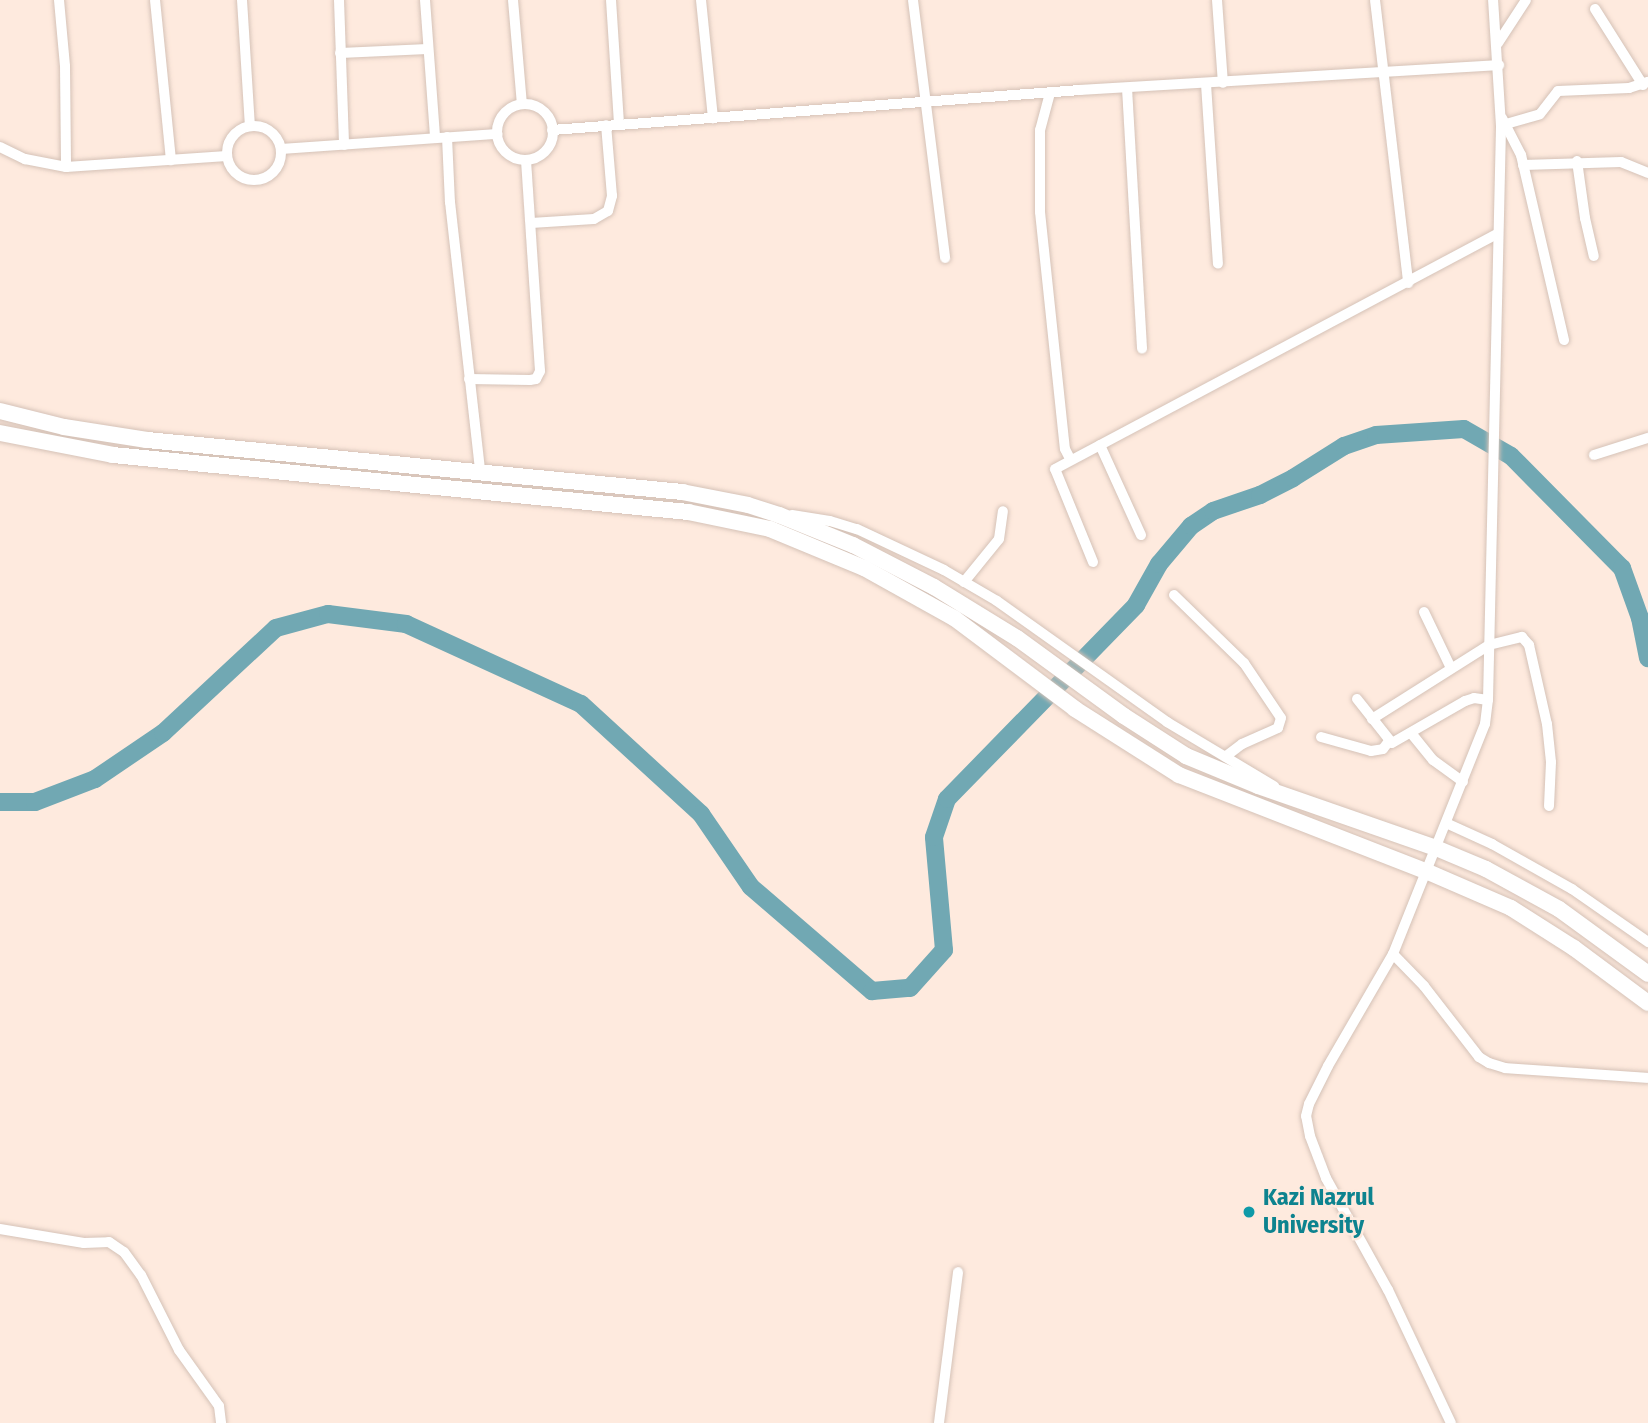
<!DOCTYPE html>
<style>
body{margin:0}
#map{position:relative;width:1648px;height:1423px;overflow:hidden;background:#feeade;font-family:"Fira Sans Condensed",sans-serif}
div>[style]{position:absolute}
.river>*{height:18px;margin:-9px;padding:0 9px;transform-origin:9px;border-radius:9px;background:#71a8b3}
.roads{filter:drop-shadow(0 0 2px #d5c2b7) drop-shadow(0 0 2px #d5c2b7)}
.minor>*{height:10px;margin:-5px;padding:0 5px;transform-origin:5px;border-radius:5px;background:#fff}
.minor>.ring{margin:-5px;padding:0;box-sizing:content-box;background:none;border:10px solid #fff;border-radius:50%}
.highway>*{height:16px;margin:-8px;padding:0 8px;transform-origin:8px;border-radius:8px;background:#fff}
.dots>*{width:19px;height:19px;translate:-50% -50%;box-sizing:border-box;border:4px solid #feeade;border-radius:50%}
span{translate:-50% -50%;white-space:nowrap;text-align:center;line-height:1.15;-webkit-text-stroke:5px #feeade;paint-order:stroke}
.culture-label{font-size:24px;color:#0d838f;font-weight:700}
.left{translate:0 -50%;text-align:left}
</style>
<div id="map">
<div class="river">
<div style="left:0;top:802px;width:35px"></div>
<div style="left:35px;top:802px;width:64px;rotate:-21deg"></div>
<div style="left:95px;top:779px;width:82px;rotate:-34.1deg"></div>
<div style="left:163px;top:733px;width:154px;rotate:-42.9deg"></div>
<div style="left:276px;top:628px;width:54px;rotate:-15.1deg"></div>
<div style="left:328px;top:614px;width:79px;rotate:7.3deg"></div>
<div style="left:406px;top:624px;width:192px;rotate:24.6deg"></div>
<div style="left:581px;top:704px;width:163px;rotate:42.5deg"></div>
<div style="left:701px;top:814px;width:88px;rotate:55.6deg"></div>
<div style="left:751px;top:887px;width:160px;rotate:40.7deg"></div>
<div style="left:872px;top:991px;width:38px;rotate:-5deg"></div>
<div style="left:910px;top:988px;width:51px;rotate:-48.2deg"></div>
<div style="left:944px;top:950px;width:113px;rotate:-95.1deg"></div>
<div style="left:934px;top:837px;width:40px;rotate:-71.1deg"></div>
<div style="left:947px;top:799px;width:271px;rotate:-45.7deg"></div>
<div style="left:1136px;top:605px;width:47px;rotate:-60.7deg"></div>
<div style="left:1159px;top:564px;width:50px;rotate:-49.9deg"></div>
<div style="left:1191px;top:526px;width:27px;rotate:-34deg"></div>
<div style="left:1213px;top:511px;width:50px;rotate:-18.8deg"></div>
<div style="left:1260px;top:495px;width:37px;rotate:-27deg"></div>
<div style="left:1293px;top:478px;width:60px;rotate:-32.1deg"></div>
<div style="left:1344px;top:446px;width:34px;rotate:-19deg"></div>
<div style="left:1376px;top:435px;width:88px;rotate:-3.9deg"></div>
<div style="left:1464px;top:429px;width:54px;rotate:29.9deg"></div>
<div style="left:1511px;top:456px;width:158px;rotate:45.3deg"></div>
<div style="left:1622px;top:568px;width:53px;rotate:70.2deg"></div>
<div style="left:1640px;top:618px;width:41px;rotate:78.7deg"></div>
</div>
<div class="roads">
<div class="minor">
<div style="left:59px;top:0;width:66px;rotate:84.8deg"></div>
<div style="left:65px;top:66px;width:101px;rotate:89.4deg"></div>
<div style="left:155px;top:0;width:161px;rotate:84.3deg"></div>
<div style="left:242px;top:0;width:126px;rotate:86.4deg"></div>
<div style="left:339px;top:0;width:145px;rotate:88deg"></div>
<div style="left:425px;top:0;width:137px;rotate:85.8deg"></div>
<div style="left:513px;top:0;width:104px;rotate:85.1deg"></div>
<div style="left:611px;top:0;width:124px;rotate:86.3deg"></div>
<div style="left:701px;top:0;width:119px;rotate:84.2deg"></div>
<div style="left:913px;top:0;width:260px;rotate:82.9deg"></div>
<div style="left:1217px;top:0;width:83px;rotate:85.9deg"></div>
<div style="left:1375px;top:0;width:285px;rotate:83.3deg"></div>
<div style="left:1595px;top:9px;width:90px;rotate:57.7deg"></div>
<div style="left:1498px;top:43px;width:51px;rotate:-56.9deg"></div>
<div style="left:340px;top:53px;width:88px;rotate:-2.6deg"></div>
<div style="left:1206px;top:84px;width:180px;rotate:86.2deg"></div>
<div style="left:1127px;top:88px;width:261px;rotate:86.7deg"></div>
<div style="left:1050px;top:93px;width:38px;rotate:105deg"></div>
<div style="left:1040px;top:130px;width:82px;rotate:90deg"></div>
<div style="left:1040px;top:212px;width:238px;rotate:84deg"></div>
<div style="left:1065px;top:449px;width:11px;rotate:63deg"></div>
<div class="ring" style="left:497px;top:104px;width:46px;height:46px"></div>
<div style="left:1502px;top:118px;width:42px;rotate:62.8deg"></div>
<div style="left:1521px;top:155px;width:190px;rotate:76.9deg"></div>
<div style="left:1506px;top:124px;width:35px;rotate:-16deg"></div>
<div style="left:1540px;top:114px;width:29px;rotate:-52deg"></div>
<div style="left:1558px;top:91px;width:71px;rotate:-2.4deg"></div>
<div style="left:1629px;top:88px;width:20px;rotate:-18deg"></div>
<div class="ring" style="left:227px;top:126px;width:44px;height:44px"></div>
<div style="left:552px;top:130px;width:530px;rotate:-4.33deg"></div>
<div style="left:1080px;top:90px;width:420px;rotate:-3.4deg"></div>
<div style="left:447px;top:137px;width:65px;rotate:87.4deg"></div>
<div style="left:450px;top:202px;width:271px;rotate:83.6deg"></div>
<div style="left:0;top:147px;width:28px;rotate:26deg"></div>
<div style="left:25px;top:159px;width:42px;rotate:11deg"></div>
<div style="left:66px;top:167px;width:161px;rotate:-3.9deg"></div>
<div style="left:281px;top:149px;width:217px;rotate:-4deg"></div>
<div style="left:1577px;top:161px;width:58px;rotate:82deg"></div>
<div style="left:1585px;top:218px;width:39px;rotate:77deg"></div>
<div style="left:1523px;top:165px;width:98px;rotate:-1.8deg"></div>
<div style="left:1621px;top:162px;width:29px;rotate:22deg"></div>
<div style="left:531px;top:223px;width:63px;rotate:-3.6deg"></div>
<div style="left:594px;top:219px;width:16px;rotate:-30deg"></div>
<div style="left:608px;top:211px;width:16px;rotate:-75deg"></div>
<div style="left:612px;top:196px;width:71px;rotate:-94.8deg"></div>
<div style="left:469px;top:379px;width:61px;rotate:0.9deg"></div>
<div style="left:530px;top:380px;width:6px;rotate:-9deg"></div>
<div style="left:536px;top:379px;width:9px;rotate:-63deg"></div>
<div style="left:540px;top:371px;width:211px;rotate:-93.8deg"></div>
<div style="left:1100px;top:445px;width:99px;rotate:65.5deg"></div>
<div style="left:1594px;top:455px;width:57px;rotate:-17.5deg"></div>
<div style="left:792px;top:515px;width:38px;rotate:9deg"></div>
<div style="left:830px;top:521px;width:28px;rotate:17deg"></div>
<div style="left:857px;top:529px;width:96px;rotate:25.2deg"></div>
<div style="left:944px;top:570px;width:61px;rotate:30.3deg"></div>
<div style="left:997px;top:601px;width:209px;rotate:35.4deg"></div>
<div style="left:1167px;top:722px;width:125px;rotate:30.9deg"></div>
<div style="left:1093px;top:562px;width:100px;rotate:-112.2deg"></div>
<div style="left:1055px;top:469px;width:501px;rotate:-28deg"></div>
<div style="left:964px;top:582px;width:55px;rotate:-50.9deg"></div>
<div style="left:999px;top:539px;width:28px;rotate:-82deg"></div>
<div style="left:1174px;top:595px;width:98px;rotate:44.2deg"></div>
<div style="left:1244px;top:663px;width:66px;rotate:56.1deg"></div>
<div style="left:1281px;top:718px;width:10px;rotate:107deg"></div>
<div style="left:1278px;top:728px;width:39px;rotate:156deg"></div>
<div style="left:1242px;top:744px;width:21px;rotate:143deg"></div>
<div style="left:1424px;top:612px;width:62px;rotate:64.3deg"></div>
<div style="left:1357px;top:699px;width:56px;rotate:51.5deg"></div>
<div style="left:1392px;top:743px;width:84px;rotate:-29.9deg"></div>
<div style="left:1465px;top:701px;width:9px;rotate:-18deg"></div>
<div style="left:1474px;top:698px;width:14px;rotate:8deg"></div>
<div style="left:1372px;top:719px;width:138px;rotate:-32.3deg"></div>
<div style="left:1489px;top:645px;width:34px;rotate:-14deg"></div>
<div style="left:1522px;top:637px;width:11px;rotate:49deg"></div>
<div style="left:1529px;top:645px;width:81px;rotate:77.2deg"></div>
<div style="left:1547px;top:724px;width:38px;rotate:84deg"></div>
<div style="left:1551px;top:762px;width:44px;rotate:92.6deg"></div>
<div style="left:1411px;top:733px;width:35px;rotate:51deg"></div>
<div style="left:1433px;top:760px;width:37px;rotate:36deg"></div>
<div style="left:1321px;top:737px;width:52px;rotate:15.6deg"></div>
<div style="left:1371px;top:751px;width:12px;rotate:-9deg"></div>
<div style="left:1383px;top:749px;width:10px;rotate:-53deg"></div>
<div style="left:1446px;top:823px;width:51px;rotate:24.5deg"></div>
<div style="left:1492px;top:844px;width:92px;rotate:29.4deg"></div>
<div style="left:1572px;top:889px;width:93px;rotate:34.9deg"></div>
<div style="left:1393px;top:954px;width:45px;rotate:45.9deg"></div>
<div style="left:1424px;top:986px;width:90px;rotate:52.2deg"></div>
<div style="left:1479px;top:1057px;width:12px;rotate:31deg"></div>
<div style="left:1489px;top:1063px;width:17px;rotate:17deg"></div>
<div style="left:1505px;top:1068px;width:143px;rotate:4deg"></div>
<div style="left:0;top:1229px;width:85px;rotate:9.5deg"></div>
<div style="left:84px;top:1243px;width:25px;rotate:-2deg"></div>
<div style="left:109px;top:1242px;width:18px;rotate:34deg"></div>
<div style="left:124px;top:1252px;width:29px;rotate:54deg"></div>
<div style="left:141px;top:1275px;width:84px;rotate:63.1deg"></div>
<div style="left:179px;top:1350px;width:69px;rotate:54.5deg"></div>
<div style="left:219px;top:1406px;width:17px;rotate:83deg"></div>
<div style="left:939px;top:1423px;width:152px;rotate:-82.8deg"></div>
<div style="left:1451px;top:1423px;width:147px;rotate:-115.3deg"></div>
<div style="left:1388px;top:1290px;width:128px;rotate:-119deg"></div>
<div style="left:1326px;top:1178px;width:45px;rotate:-110.9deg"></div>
<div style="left:1310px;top:1136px;width:20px;rotate:-101deg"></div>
<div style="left:1306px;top:1116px;width:12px;rotate:-76deg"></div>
<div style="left:1309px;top:1104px;width:42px;rotate:-63.4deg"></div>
<div style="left:1328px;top:1066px;width:129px;rotate:-59.9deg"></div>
<div style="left:1393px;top:954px;width:248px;rotate:-68.2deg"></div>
<div style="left:1485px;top:724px;width:24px;rotate:-83deg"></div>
<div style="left:1488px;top:700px;width:574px;rotate:-88.7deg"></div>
<div style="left:1501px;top:126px;width:126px;rotate:-93.6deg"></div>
</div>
<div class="highway">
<div style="left:0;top:411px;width:66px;rotate:14deg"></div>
<div style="left:64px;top:427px;width:84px;rotate:8.9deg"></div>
<div style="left:147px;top:440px;width:538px;rotate:5.55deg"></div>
<div style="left:682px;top:492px;width:67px;rotate:11.1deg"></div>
<div style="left:748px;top:505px;width:33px;rotate:18deg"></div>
<div style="left:779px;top:515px;width:80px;rotate:22.1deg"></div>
<div style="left:853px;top:545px;width:91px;rotate:27.4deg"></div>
<div style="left:934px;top:587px;width:97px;rotate:31.6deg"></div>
<div style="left:1017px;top:638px;width:132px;rotate:36.1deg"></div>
<div style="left:1124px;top:716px;width:74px;rotate:32.8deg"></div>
<div style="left:1186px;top:756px;width:78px;rotate:22.6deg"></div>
<div style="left:1258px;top:786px;width:188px;rotate:19.2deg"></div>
<div style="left:1436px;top:848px;width:54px;rotate:22.8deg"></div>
<div style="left:1486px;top:869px;width:83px;rotate:28.7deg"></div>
<div style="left:1559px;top:909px;width:110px;rotate:36.1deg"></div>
<div style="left:0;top:433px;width:115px;rotate:11deg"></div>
<div style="left:113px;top:455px;width:578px;rotate:5.66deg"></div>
<div style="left:688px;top:512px;width:84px;rotate:11.7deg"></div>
<div style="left:770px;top:529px;width:102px;rotate:22.5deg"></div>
<div style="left:864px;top:568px;width:103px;rotate:29.1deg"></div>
<div style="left:954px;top:618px;width:151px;rotate:36.9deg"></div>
<div style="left:1075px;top:709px;width:123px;rotate:32.4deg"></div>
<div style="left:1179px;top:775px;width:267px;rotate:21.3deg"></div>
<div style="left:1428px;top:872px;width:90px;rotate:23.4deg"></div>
<div style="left:1511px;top:908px;width:75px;rotate:32.4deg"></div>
<div style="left:1574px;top:948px;width:92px;rotate:36.6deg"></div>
</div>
</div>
<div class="dots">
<div style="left:1249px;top:1212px;background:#0f9aa8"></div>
</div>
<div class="culture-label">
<span class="left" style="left:1263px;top:1212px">Kazi Nazrul<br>University</span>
</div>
</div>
